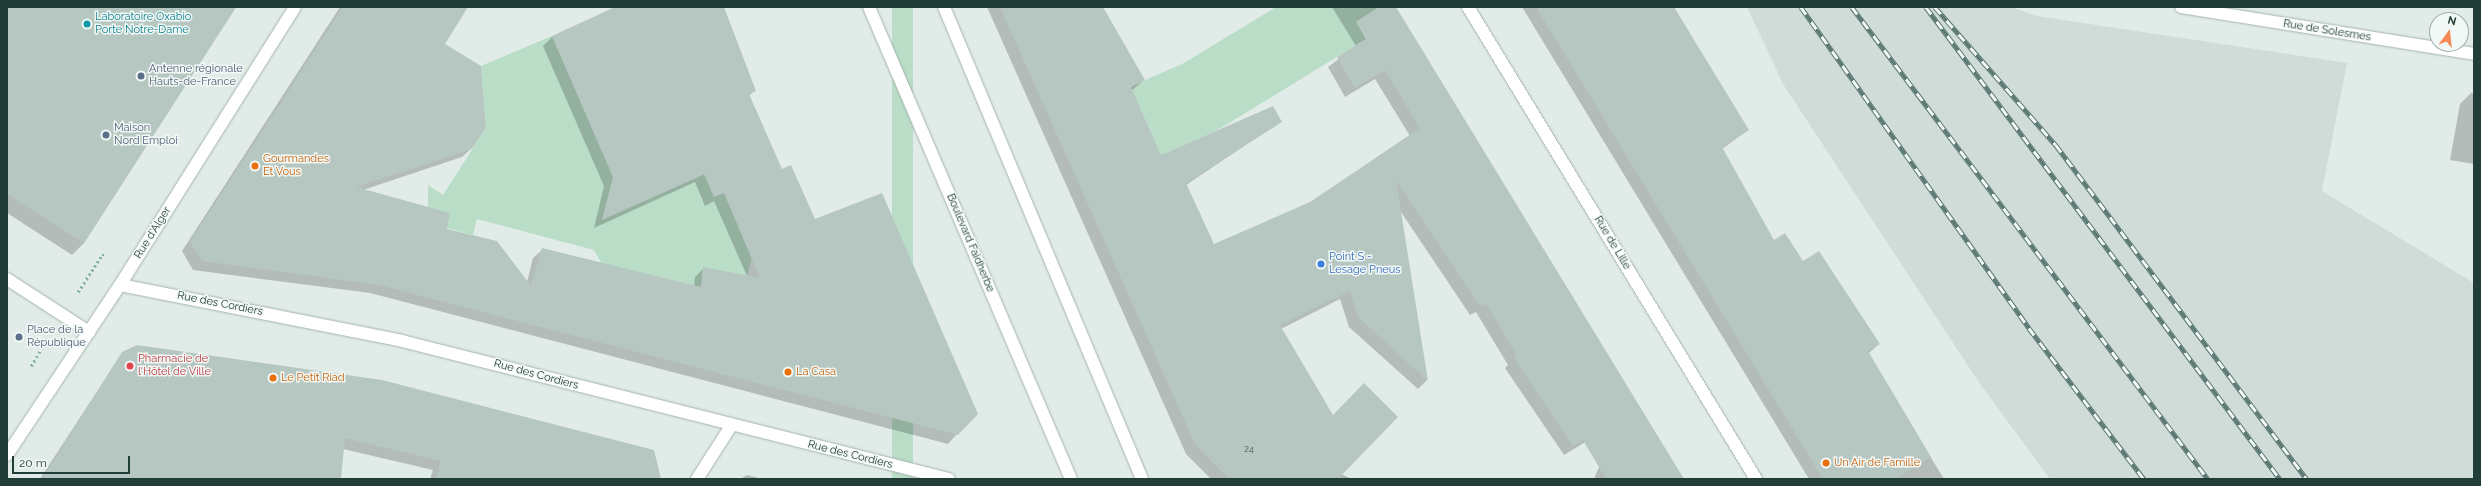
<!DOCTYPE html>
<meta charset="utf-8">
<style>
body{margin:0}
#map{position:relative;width:2481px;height:486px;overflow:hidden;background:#e1ece8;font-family:Raleway,sans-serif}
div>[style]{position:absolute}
.built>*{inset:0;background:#cfdcd7}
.green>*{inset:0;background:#b9ddc6;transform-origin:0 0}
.shadow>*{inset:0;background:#0003}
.building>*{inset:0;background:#b6c7c1}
.path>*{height:2.5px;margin-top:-1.25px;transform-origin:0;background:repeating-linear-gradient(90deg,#81b0a4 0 2px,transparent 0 5px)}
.roads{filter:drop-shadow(0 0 1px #a4b4af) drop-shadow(0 0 1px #a4b4af)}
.street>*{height:12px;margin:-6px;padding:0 6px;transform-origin:6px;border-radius:6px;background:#fff}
.rail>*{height:4.5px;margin-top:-2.25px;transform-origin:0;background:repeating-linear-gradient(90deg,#f2f8f5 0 9px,#5b7873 0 18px);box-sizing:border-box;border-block:1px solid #5b7873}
.dots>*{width:11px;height:11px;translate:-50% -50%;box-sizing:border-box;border:2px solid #f2f8f5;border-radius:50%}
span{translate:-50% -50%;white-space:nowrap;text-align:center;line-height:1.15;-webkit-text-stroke:3px #f2f8f5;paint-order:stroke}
.number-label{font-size:9px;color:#46605a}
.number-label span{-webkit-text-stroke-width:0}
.culture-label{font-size:11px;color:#0d838f}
.left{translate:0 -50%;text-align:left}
.street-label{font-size:11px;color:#213d37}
.service-label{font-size:11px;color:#4e5e75}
.food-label{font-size:11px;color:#c56008}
.shop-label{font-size:11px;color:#366cbe}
.health-label{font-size:11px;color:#be3a42}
.frame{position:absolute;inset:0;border:8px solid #213d37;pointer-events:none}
.north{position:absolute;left:2429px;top:12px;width:40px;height:40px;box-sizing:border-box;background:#f2f8f5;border:1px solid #9eada9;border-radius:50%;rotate:15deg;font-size:11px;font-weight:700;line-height:16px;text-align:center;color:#213d37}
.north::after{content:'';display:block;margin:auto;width:14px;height:18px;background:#f48857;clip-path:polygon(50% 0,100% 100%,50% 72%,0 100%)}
.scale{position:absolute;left:12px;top:456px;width:118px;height:18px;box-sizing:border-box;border:2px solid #213d37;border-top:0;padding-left:5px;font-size:12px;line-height:14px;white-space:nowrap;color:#213d37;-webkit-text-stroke:3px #f2f8f5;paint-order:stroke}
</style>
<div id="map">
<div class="built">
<div style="clip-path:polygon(1747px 7px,2011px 7px,2037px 16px,2347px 63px,2322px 191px,2474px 283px,2474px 479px,2050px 479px,1980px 384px,1783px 84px)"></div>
</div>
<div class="green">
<div style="left:892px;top:7px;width:21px;height:474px"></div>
<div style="clip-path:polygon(1276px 7px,1379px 7px,1356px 22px,1366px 39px,1216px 131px,1161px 155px,1139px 105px,1105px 98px,1184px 63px)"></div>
<div style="clip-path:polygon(552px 36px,627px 209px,705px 174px,714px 197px,724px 193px,752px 257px,747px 277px,701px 287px,602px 264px,594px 250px,477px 219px,473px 235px,447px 228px,450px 213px,428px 207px,428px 185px,443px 195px,486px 128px,481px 66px)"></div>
</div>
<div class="shadow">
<div style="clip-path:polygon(7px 7px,236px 7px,84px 243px,72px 255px,7px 213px)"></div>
<div style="clip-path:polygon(340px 7px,467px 7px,444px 44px,472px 148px,462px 157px,363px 190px,446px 230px,527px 282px,533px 258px,543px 249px,694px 286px,695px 277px,704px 268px,747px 276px,714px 201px,705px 206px,695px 182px,594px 228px,604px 186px,543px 46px,552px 37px,583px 23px,642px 7px,722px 7px,755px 90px,749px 96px,782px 171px,957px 434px,948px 444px,370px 293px,193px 270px,182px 251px)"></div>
<div style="clip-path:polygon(987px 7px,1101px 7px,1144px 80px,1131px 91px,1161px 156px,1280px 122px,1186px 185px,1214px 246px,1310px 203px,1410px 136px,1375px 79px,1345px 97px,1328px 67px,1356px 46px,1332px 7px,1395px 7px,1683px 479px,1594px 479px,1617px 423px,1564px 455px,1505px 368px,1508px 365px,1476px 312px,1470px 315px,1399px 209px,1427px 380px,1418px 389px,1349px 327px,1340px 299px,1281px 329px,1341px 474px,1352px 479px,1211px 479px,1186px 454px)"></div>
<div style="clip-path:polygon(1522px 7px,1672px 7px,1748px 130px,1722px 149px,1774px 242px,1803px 262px,1879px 344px,1868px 354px,1944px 479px,1809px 479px)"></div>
<div style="clip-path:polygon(2471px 93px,2474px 93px,2474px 164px,2450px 160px,2460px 104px)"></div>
<div style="clip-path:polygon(122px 353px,650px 479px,430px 479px,433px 470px,343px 449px,340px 479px,40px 479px)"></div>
<div style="clip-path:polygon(747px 475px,762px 479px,740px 479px)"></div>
</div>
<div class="building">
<div style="clip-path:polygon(7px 7px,236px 7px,84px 243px,7px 194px)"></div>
<div style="clip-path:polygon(343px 7px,468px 7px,445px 44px,481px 66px,486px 128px,472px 149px,356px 187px,450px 213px,447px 229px,497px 241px,531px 286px,542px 248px,701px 287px,703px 267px,760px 278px,724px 193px,714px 197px,704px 174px,602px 220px,613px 177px,552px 36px,615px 7px,724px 7px,756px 91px,749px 94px,782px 169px,791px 165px,815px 219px,882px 193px,978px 414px,958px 435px,379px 285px,202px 261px,190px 242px)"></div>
<div style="clip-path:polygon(1000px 7px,1103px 7px,1145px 80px,1131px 87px,1161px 155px,1273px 106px,1282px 122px,1186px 183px,1214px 244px,1310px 202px,1420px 128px,1385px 70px,1355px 88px,1337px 57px,1366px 39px,1356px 22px,1379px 7px,1396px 7px,1684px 479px,1606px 479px,1583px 440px,1573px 446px,1514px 358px,1517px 356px,1486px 303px,1480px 306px,1396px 180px,1428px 381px,1358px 317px,1350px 291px,1280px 325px,1333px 415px,1364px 383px,1398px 417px,1338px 479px,1229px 479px,1195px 444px)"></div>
<div style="clip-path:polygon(1536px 7px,1674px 7px,1749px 130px,1722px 147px,1774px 240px,1785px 233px,1803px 261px,1819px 251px,1880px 344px,1868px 351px,1931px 457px,1895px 479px,1823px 479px)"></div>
<div style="clip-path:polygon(137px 345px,382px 380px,654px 450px,661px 479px,436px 479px,441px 461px,345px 438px,341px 479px,42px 479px,122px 352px)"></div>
</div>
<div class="path">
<div style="left:78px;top:292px;width:44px;rotate:-57deg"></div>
<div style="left:102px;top:255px;width:5px"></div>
<div style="left:31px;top:366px;width:33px;rotate:-59deg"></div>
</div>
<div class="roads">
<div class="street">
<div style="left:869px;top:7px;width:513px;rotate:66.83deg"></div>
<div style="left:944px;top:7px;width:512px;rotate:67.24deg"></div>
<div style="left:1468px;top:7px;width:553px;rotate:58.61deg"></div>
<div style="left:2181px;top:7px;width:297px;rotate:9.1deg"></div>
<div style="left:7px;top:279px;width:98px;rotate:32.9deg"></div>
<div style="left:120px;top:285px;width:288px;rotate:11.2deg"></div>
<div style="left:402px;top:341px;width:564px;rotate:14.16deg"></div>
<div style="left:7px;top:455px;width:204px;rotate:-56.4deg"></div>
<div style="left:120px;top:285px;width:328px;rotate:-57.8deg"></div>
<div style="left:697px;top:479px;width:63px;rotate:-57.3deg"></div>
</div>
</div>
<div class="rail">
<div style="left:1801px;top:7px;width:394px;rotate:54.6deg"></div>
<div style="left:2029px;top:328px;width:190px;rotate:52.7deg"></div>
<div style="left:1852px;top:7px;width:591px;rotate:52.98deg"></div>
<div style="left:1926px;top:7px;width:590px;rotate:53.13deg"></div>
<div style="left:1935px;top:7px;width:184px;rotate:48.8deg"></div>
<div style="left:2056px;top:145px;width:418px;rotate:53.1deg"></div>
</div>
<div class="dots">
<div style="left:87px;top:24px;background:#0f9aa8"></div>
<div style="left:141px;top:76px;background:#5c6f8a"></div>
<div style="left:106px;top:135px;background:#5c6f8a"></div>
<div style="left:255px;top:166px;background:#e8710a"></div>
<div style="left:1321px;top:264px;background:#3f7fe0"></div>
<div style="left:19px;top:337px;background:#5c6f8a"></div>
<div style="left:130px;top:366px;background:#e0444e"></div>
<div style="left:788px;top:372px;background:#e8710a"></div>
<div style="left:273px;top:378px;background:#e8710a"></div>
<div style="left:1826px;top:463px;background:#e8710a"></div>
</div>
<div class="number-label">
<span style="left:1249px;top:449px">24</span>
</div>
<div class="culture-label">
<span class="left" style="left:95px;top:24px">Laboratoire Oxabio<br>Porte Notre-Dame</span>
</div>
<div class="street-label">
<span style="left:2327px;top:31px;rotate:9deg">Rue de Solesmes</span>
<span style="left:153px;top:233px;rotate:-58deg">Rue d'Alger</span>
<span style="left:970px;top:243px;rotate:67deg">Boulevard Faidherbe</span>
<span style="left:1612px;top:243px;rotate:59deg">Rue de Lille</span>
<span style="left:220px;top:304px;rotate:11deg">Rue des Cordiers</span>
<span style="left:536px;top:375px;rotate:15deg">Rue des Cordiers</span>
<span style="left:850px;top:455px;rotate:14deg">Rue des Cordiers</span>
</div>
<div class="service-label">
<span class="left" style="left:149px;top:76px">Antenne régionale<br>Hauts-de-France</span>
<span class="left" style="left:114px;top:135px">Maison<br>Nord Emploi</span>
<span class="left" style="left:27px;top:337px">Place de la<br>République</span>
</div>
<div class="food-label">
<span class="left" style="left:263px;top:166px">Gourmandes<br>Et Vous</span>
<span class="left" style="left:796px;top:372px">La Casa</span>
<span class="left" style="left:281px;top:378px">Le Petit Riad</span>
<span class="left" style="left:1834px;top:463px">Un Air de Famille</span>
</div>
<div class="shop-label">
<span class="left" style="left:1329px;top:264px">Point S -<br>Lesage Pneus</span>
</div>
<div class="health-label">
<span class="left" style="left:138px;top:366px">Pharmacie de<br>l'Hôtel de Ville</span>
</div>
<div class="frame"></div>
<div class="north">N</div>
<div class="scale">20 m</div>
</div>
